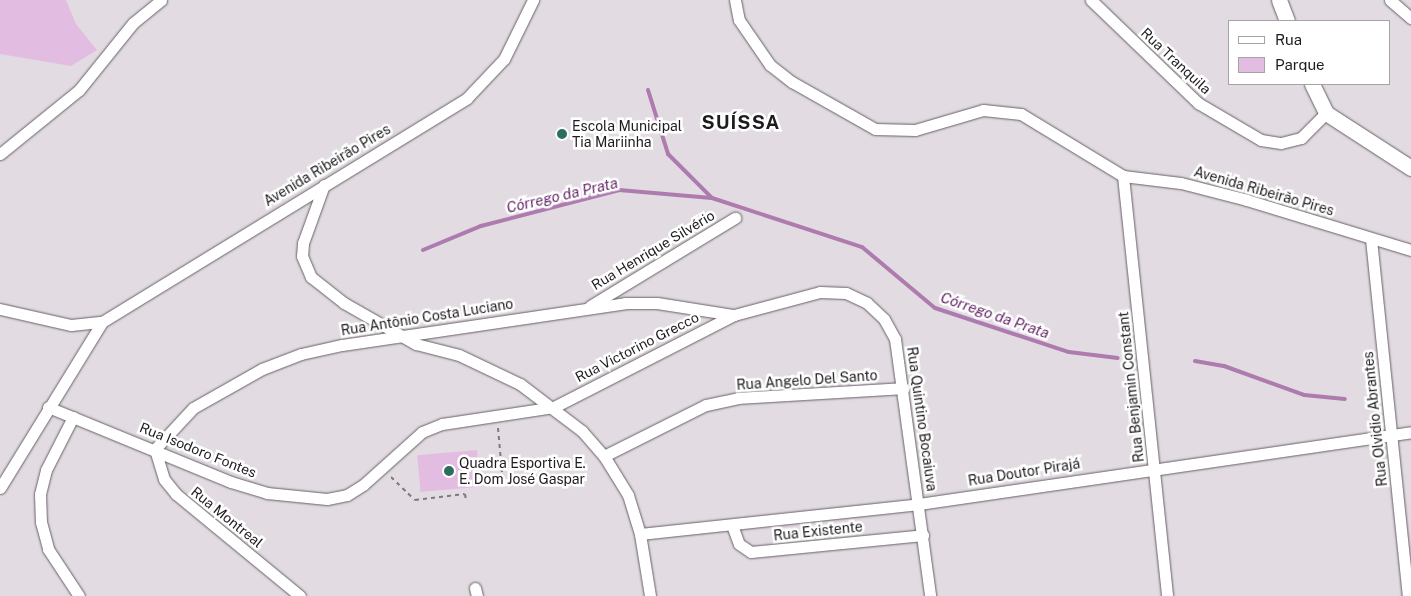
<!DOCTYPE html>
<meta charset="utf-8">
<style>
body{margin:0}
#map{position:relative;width:1411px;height:596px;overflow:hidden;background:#e2dce2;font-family:"Public Sans",sans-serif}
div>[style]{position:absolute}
.green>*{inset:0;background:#e2bde1;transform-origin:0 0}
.stream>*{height:4px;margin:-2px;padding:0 2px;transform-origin:2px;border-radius:2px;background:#ae7bae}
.path>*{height:2px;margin-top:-1px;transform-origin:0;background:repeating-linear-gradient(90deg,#7d797d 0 4px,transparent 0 8px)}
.roads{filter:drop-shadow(0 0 1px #666166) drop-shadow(0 0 1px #666166)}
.minor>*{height:11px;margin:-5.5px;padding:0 5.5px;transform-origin:5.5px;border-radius:5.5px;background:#fff}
.tertiary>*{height:15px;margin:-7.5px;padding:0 7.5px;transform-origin:7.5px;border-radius:7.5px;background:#fff}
.dots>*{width:14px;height:14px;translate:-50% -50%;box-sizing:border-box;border:2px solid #fff;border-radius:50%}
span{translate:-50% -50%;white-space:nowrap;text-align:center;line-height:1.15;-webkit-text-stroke:5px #fff;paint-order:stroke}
.street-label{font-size:14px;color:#1e1c1e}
.poi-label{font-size:14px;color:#1e1c1e}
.left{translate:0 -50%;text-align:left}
.water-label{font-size:15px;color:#672968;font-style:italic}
.district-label{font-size:19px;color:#1e1c1e;font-weight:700;letter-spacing:1px}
.legend{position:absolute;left:1228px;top:20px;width:162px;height:65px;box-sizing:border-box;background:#fff;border:1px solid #a5a4a5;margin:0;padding:6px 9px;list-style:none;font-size:15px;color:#1e1c1e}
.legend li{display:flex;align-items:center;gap:10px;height:25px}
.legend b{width:25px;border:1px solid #a5a4a5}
</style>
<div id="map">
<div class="green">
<div style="clip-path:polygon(0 0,66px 0,76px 24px,97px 50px,71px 66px,0 54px)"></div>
<div style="left:477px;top:450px;width:37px;height:60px;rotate:85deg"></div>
</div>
<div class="stream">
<div style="left:648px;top:90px;width:67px;rotate:72.6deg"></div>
<div style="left:668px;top:154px;width:61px;rotate:45deg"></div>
<div style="left:423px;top:250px;width:63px;rotate:-22.5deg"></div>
<div style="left:481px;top:226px;width:143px;rotate:-14.6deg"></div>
<div style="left:619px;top:190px;width:93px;rotate:4.9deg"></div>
<div style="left:712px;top:198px;width:158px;rotate:18.1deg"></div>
<div style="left:862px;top:247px;width:95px;rotate:39.9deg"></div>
<div style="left:935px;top:308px;width:141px;rotate:18.2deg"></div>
<div style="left:1069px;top:352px;width:49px;rotate:7deg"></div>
<div style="left:1195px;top:361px;width:29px;rotate:10deg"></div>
<div style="left:1224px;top:366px;width:85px;rotate:19.9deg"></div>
<div style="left:1304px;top:395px;width:41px;rotate:5.6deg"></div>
</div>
<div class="path">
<div style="left:498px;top:428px;width:56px;rotate:84.9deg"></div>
<div style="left:391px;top:477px;width:33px;rotate:44deg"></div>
<div style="left:415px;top:500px;width:50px;rotate:-6.8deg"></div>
<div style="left:465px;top:494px;width:7px;rotate:82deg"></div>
</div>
<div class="roads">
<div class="minor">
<div style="left:735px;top:0;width:20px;rotate:79deg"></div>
<div style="left:739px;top:20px;width:55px;rotate:55.4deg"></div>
<div style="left:770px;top:65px;width:28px;rotate:38deg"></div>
<div style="left:792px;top:82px;width:95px;rotate:29.5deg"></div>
<div style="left:875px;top:129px;width:40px;rotate:1.4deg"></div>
<div style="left:915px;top:130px;width:71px;rotate:-16.4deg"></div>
<div style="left:983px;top:110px;width:38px;rotate:6deg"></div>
<div style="left:1021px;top:114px;width:119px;rotate:31.3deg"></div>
<div style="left:1123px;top:176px;width:58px;rotate:6.9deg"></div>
<div style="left:1181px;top:183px;width:68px;rotate:14.4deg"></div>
<div style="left:1247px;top:200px;width:171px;rotate:17deg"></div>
<div style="left:1091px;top:0;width:149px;rotate:43.9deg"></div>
<div style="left:1198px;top:103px;width:73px;rotate:30.4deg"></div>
<div style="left:1261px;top:140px;width:20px;rotate:9deg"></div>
<div style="left:1281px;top:143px;width:21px;rotate:-14deg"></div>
<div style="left:1301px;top:138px;width:35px;rotate:-45deg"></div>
<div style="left:1390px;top:0;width:28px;rotate:41deg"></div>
<div style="left:0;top:154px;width:102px;rotate:-39deg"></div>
<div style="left:79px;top:90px;width:86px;rotate:-51.1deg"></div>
<div style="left:133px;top:23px;width:36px;rotate:-39deg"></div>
<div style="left:1123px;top:176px;width:422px;rotate:84deg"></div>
<div style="left:324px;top:185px;width:62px;rotate:109.9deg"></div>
<div style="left:303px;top:243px;width:13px;rotate:94deg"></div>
<div style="left:302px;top:256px;width:23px;rotate:67deg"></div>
<div style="left:311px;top:277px;width:42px;rotate:38.2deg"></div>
<div style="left:344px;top:303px;width:83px;rotate:29.7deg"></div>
<div style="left:416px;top:344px;width:44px;rotate:14.3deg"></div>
<div style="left:459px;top:355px;width:68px;rotate:25.4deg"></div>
<div style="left:520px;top:384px;width:78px;rotate:37.2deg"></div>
<div style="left:582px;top:431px;width:33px;rotate:49deg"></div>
<div style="left:604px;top:456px;width:46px;rotate:58.4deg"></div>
<div style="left:628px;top:495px;width:41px;rotate:72.9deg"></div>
<div style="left:640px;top:534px;width:63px;rotate:80.8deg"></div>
<div style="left:1371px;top:239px;width:359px;rotate:84.1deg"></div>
<div style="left:590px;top:306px;width:170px;rotate:-31.3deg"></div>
<div style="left:0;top:309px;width:73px;rotate:12.7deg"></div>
<div style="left:71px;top:325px;width:31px;rotate:-6deg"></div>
<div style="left:48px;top:407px;width:198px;rotate:22.3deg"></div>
<div style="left:231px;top:482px;width:38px;rotate:17deg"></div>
<div style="left:267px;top:493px;width:60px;rotate:5.7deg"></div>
<div style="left:327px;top:499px;width:20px;rotate:-11deg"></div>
<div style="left:347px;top:495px;width:19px;rotate:-32deg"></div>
<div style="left:363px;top:485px;width:79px;rotate:-41.9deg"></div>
<div style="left:422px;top:432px;width:22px;rotate:-22deg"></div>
<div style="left:442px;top:424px;width:113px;rotate:-8.6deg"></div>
<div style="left:554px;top:407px;width:202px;rotate:-27.1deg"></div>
<div style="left:734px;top:315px;width:89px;rotate:-15deg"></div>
<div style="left:820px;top:292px;width:26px;rotate:2deg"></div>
<div style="left:846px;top:293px;width:23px;rotate:25deg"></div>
<div style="left:867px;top:303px;width:23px;rotate:43deg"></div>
<div style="left:884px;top:319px;width:23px;rotate:61deg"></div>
<div style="left:895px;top:339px;width:259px;rotate:82.2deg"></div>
<div style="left:73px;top:417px;width:59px;rotate:117deg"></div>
<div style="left:46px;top:470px;width:25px;rotate:104deg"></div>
<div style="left:40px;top:494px;width:28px;rotate:88deg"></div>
<div style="left:41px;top:522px;width:28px;rotate:75deg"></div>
<div style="left:48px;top:549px;width:56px;rotate:56.6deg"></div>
<div style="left:604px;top:456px;width:114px;rotate:-26.6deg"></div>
<div style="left:706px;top:405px;width:33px;rotate:-12deg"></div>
<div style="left:738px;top:398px;width:166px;rotate:-3.4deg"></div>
<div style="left:0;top:488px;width:195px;rotate:-58.4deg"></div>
<div style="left:102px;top:322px;width:428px;rotate:-31.5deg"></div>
<div style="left:467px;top:98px;width:54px;rotate:-46.5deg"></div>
<div style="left:504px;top:59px;width:66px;rotate:-63.8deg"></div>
<div style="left:732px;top:525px;width:20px;rotate:70deg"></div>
<div style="left:739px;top:544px;width:14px;rotate:34deg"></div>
<div style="left:751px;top:552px;width:173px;rotate:-5.6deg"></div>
<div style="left:640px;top:534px;width:281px;rotate:-6.1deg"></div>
<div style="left:919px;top:504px;width:497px;rotate:-8.3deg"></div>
<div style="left:475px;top:588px;width:8px;rotate:76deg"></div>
<div style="left:300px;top:596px;width:161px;rotate:-140.6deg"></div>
<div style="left:176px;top:494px;width:19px;rotate:-129deg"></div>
<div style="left:164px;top:479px;width:31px;rotate:-107deg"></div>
<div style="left:155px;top:449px;width:56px;rotate:-47.2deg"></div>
<div style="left:193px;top:408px;width:79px;rotate:-29.5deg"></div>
<div style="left:262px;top:369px;width:42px;rotate:-21deg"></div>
<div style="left:301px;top:354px;width:42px;rotate:-12.4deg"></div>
<div style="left:342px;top:345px;width:286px;rotate:-8.4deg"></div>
<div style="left:625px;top:303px;width:32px"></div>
<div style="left:657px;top:303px;width:78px;rotate:8.9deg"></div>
</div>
<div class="tertiary">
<div style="left:1279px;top:0;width:22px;rotate:69deg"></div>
<div style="left:1312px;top:84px;width:32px;rotate:64deg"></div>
<div style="left:1326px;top:113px;width:101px;rotate:32.9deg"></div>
</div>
</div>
<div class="dots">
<div style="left:562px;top:134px;background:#2b6e60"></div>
<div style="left:449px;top:471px;background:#2b6e60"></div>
</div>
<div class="street-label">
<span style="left:1176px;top:61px;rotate:43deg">Rua Tranquila</span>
<span style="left:327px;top:165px;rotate:-31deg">Avenida Ribeirão Pires</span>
<span style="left:1264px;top:191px;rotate:16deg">Avenida Ribeirão Pires</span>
<span style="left:653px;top:250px;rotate:-31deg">Rua Henrique Silvério</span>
<span style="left:427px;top:317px;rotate:-9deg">Rua Antônio Costa Luciano</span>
<span style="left:637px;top:347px;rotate:-27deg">Rua Victorino Grecco</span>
<span style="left:807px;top:380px;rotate:-4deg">Rua Angelo Del Santo</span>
<span style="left:1131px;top:387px;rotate:-96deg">Rua Benjamin Constant</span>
<span style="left:922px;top:419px;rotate:82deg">Rua Quintino Bocaiuva</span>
<span style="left:1375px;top:419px;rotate:-96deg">Rua Olvidio Abrantes</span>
<span style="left:198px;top:450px;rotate:22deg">Rua Isodoro Fontes</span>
<span style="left:1024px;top:472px;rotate:-9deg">Rua Doutor Pirajá</span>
<span style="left:227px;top:517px;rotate:39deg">Rua Montreal</span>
<span style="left:818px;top:531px;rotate:-6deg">Rua Existente</span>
</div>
<div class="poi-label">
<span class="left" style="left:572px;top:134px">Escola Municipal<br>Tia Mariinha</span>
<span class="left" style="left:459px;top:471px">Quadra Esportiva E.<br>E. Dom José Gaspar</span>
</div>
<div class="water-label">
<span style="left:562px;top:195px;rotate:-13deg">Córrego da Prata</span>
<span style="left:995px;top:315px;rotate:19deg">Córrego da Prata</span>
</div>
<div class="district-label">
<span style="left:741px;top:123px">SUÍSSA</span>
</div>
<ul class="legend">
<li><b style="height:6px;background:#fff"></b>Rua</li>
<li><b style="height:14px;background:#e2bde1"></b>Parque</li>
</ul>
</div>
